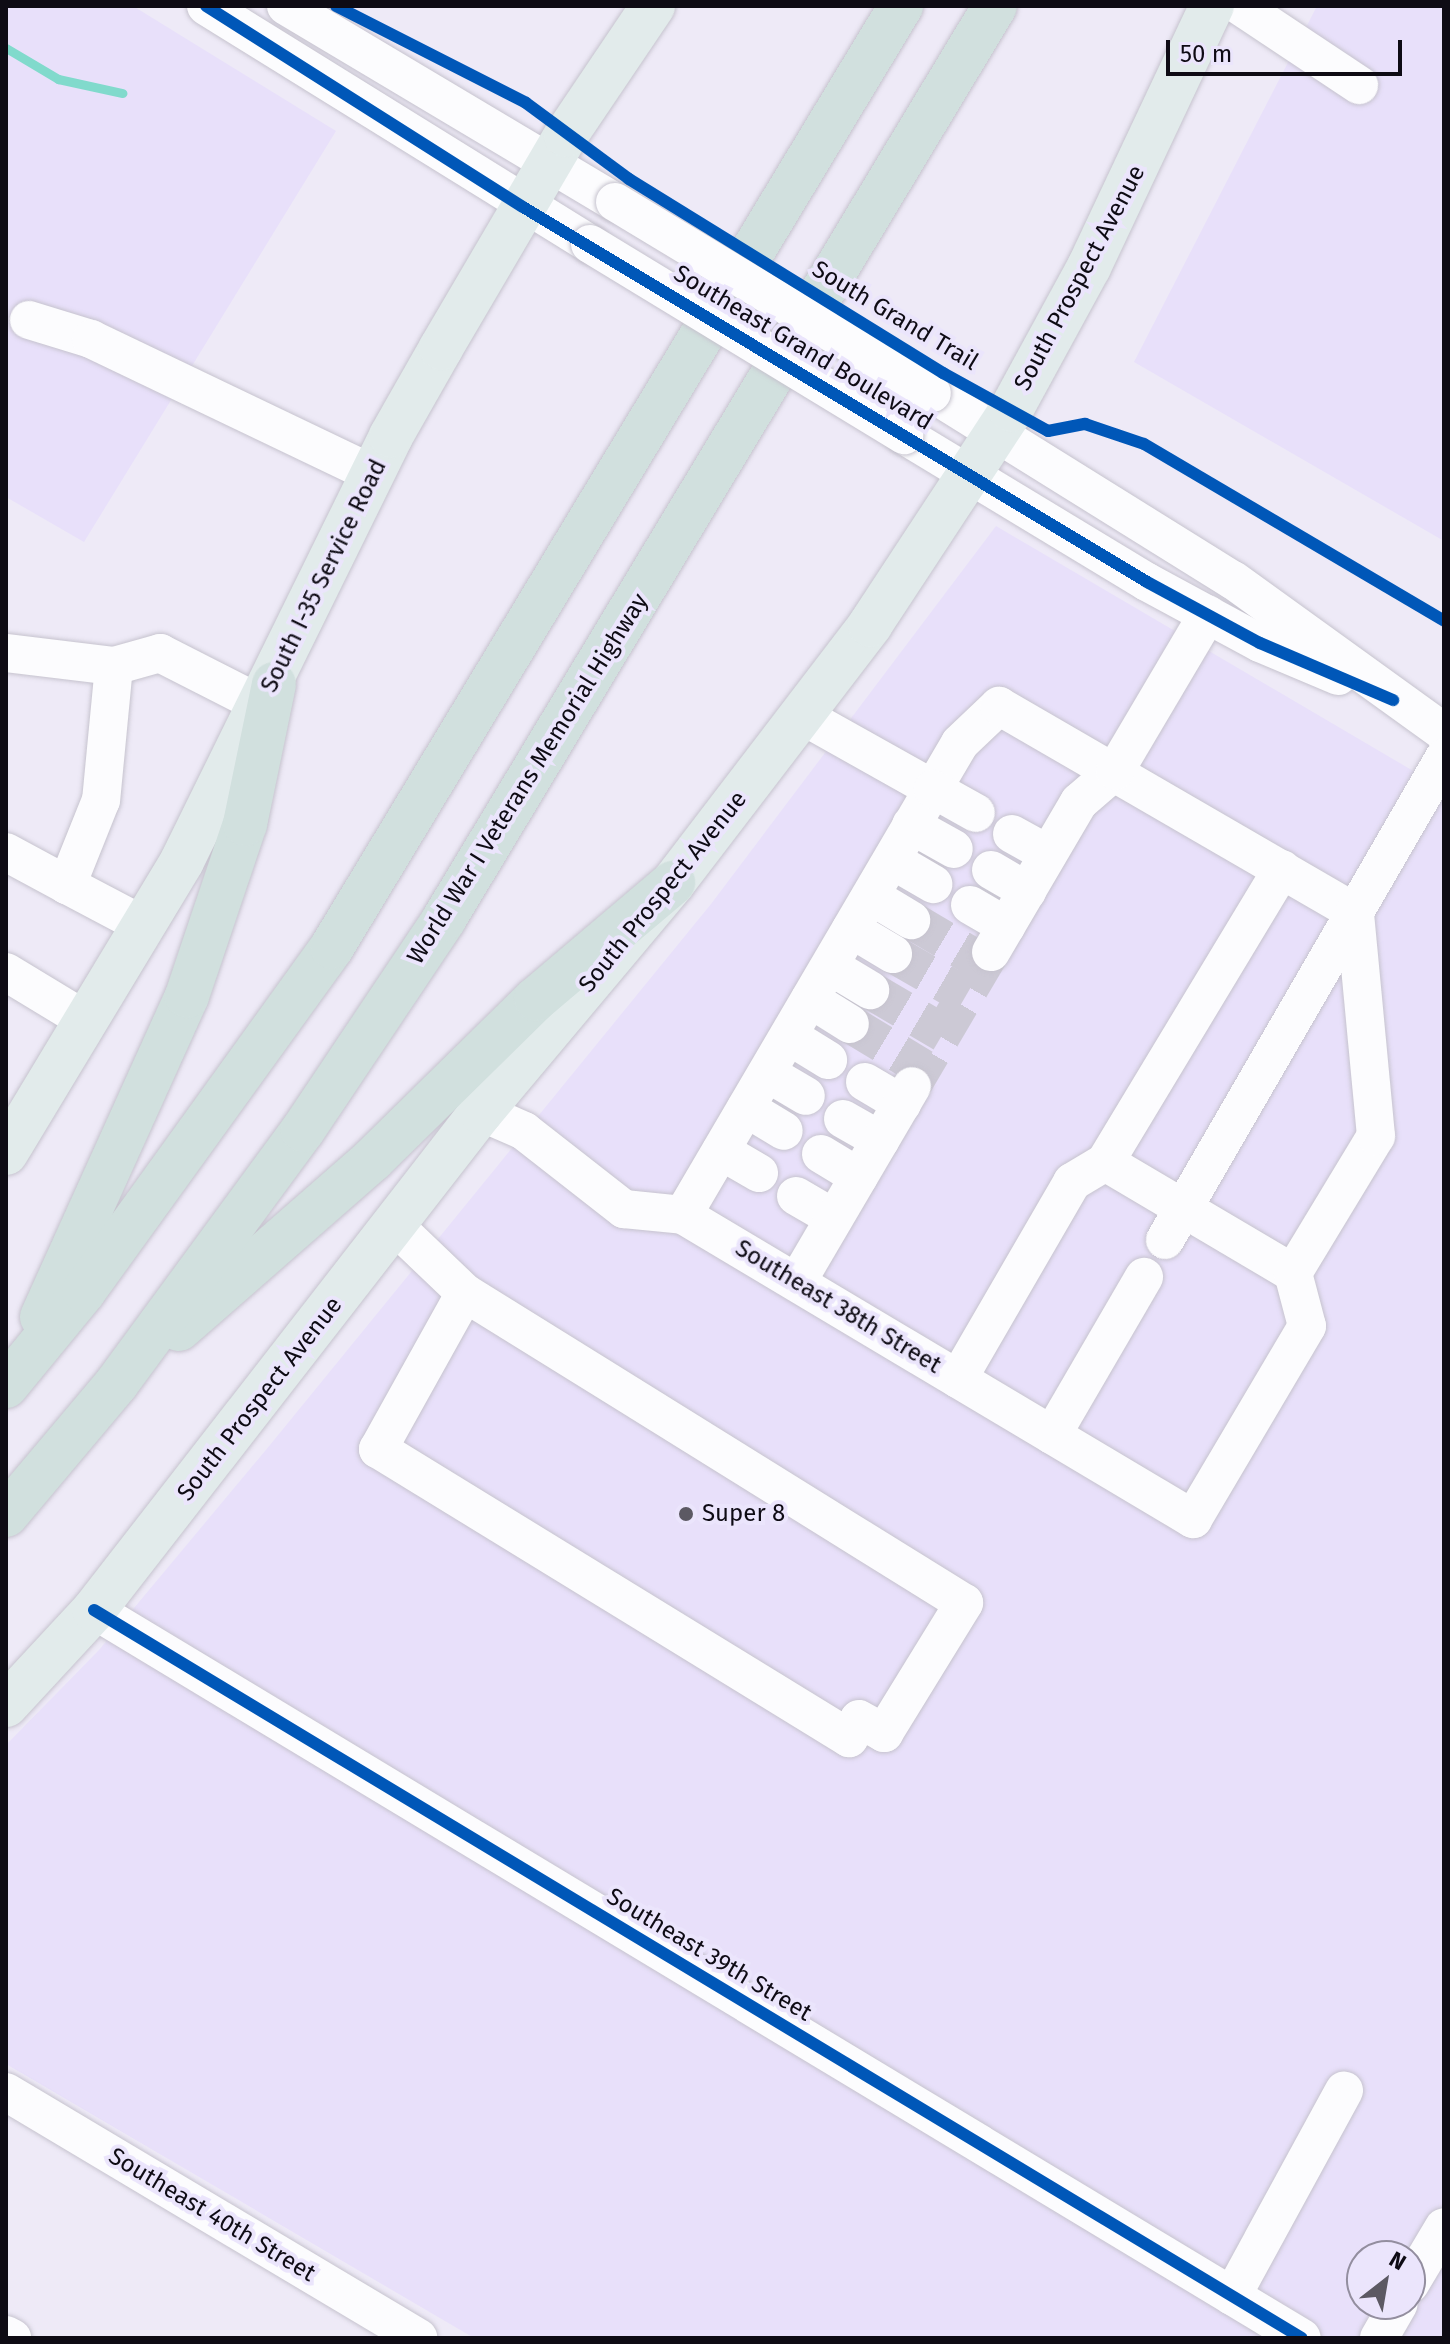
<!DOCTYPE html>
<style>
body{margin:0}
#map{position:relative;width:1450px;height:2344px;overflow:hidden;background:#eeeaf7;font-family:"Fira Sans",sans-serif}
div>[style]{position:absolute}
.built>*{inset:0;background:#e8e0fa}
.stream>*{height:9px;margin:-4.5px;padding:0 4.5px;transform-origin:4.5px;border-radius:4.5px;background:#81dacc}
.minor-tunnel>*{height:38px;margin-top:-19px;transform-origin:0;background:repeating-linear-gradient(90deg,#ccc9d5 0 38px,transparent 0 57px)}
.roads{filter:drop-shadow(0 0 2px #c6c3ce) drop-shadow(0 0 2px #c6c3ce)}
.minor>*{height:38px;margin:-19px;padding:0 19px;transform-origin:19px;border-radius:19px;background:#fcfcfe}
.major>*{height:44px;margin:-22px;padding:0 22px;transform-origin:22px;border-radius:22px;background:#e2ebeb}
.highway>*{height:44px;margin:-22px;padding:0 22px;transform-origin:22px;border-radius:22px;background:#d1e0de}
.bridges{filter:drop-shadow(0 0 2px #c6c3ce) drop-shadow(0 0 2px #c6c3ce)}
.minor-bridge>*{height:38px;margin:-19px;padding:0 19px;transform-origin:19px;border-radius:19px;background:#fcfcfe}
.cycleway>*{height:12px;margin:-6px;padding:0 6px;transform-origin:6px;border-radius:6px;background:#0057b8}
.dots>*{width:22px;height:22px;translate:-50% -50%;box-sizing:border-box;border:4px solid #ebe5fc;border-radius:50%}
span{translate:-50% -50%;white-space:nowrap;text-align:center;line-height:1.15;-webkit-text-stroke:8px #ebe5fc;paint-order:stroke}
.street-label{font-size:24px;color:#0e0b14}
.poi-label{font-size:24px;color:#0e0b14}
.left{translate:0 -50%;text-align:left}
.frame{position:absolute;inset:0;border:8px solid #0e0b14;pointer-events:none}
.north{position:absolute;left:1346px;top:2240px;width:80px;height:80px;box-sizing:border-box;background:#ebe5fc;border:2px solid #938e9f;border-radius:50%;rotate:31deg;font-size:22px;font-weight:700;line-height:32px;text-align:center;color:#0e0b14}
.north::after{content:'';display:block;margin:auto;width:28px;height:36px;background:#5c5963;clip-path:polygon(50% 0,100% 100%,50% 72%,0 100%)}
.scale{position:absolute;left:1166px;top:40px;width:236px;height:36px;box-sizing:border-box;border:4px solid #0e0b14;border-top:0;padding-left:10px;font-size:24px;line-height:28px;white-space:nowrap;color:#0e0b14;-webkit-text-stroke:6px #ebe5fc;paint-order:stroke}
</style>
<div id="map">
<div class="built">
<div style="clip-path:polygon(6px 6px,133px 6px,336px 131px,84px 542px,6px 497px)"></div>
<div style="clip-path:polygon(1317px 6px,1444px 6px,1444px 541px,1134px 362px)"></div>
<div style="clip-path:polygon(evenodd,996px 526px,1444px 789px,1444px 2338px,474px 2338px,6px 2064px,6px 1745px,99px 1650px,270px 1445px,711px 904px,996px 526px,1362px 2256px,1410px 2256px,1410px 2304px,1362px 2304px,1362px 2256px)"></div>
</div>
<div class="stream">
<div style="left:6px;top:48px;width:61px;rotate:30.8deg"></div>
<div style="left:58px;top:79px;width:66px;rotate:12.3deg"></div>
</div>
<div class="minor-tunnel">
<div style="left:911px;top:920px;width:86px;rotate:30.7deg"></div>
<div style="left:893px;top:954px;width:84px;rotate:29.9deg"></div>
<div style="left:870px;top:990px;width:85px;rotate:30.5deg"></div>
<div style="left:850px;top:1024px;width:85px;rotate:31.1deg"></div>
<div style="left:912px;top:1086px;width:156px;rotate:-59.5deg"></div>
</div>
<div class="roads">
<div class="minor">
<div style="left:206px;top:6px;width:452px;rotate:31.8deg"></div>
<div style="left:286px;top:6px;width:383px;rotate:30.8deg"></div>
<div style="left:1240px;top:6px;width:143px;rotate:33.6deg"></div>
<div style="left:29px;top:320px;width:65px;rotate:17deg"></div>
<div style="left:91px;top:339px;width:313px;rotate:25.6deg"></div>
<div style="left:932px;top:393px;width:354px;rotate:31.9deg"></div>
<div style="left:1233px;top:580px;width:260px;rotate:35.8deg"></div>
<div style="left:904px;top:435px;width:284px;rotate:31.2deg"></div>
<div style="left:1147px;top:582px;width:128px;rotate:28.4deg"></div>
<div style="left:1260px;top:643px;width:85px;rotate:22.9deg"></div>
<div style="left:6px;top:653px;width:109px;rotate:6.9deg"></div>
<div style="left:114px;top:666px;width:135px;rotate:95.5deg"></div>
<div style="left:101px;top:800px;width:92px;rotate:111.8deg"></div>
<div style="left:67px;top:885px;width:69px;rotate:-151.6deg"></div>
<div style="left:114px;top:666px;width:48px;rotate:-15.8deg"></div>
<div style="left:160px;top:653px;width:114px;rotate:27deg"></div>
<div style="left:803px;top:716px;width:149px;rotate:29.3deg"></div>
<div style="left:933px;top:789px;width:53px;rotate:-59.6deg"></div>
<div style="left:960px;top:743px;width:54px;rotate:-43.5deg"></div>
<div style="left:999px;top:706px;width:411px;rotate:30.1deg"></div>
<div style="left:911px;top:825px;width:49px;rotate:29.2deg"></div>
<div style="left:1012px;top:834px;width:41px;rotate:29.1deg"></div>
<div style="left:892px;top:860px;width:48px;rotate:30.3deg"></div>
<div style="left:1282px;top:869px;width:342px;rotate:121.1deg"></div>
<div style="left:1105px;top:1162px;width:218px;rotate:30.6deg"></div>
<div style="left:1293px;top:1273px;width:160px;rotate:-58.8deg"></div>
<div style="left:1376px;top:1136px;width:225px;rotate:-95.4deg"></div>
<div style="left:991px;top:870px;width:42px;rotate:30.3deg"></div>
<div style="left:67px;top:885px;width:86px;rotate:27.8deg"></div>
<div style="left:871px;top:896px;width:47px;rotate:31deg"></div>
<div style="left:970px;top:905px;width:42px;rotate:30.3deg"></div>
<div style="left:851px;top:929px;width:49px;rotate:30.8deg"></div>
<div style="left:991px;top:952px;width:174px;rotate:-59.6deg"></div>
<div style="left:1079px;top:802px;width:48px;rotate:-40.7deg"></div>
<div style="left:1115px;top:771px;width:182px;rotate:-59.4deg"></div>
<div style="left:830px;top:966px;width:47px;rotate:31deg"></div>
<div style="left:6px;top:972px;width:95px;rotate:31.2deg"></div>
<div style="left:810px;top:999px;width:47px;rotate:32deg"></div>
<div style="left:789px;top:1036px;width:46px;rotate:31.6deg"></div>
<div style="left:767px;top:1073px;width:45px;rotate:30.5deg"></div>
<div style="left:865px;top:1082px;width:43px;rotate:30.7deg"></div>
<div style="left:746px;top:1108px;width:44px;rotate:31.2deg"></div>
<div style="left:481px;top:1112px;width:47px;rotate:23.8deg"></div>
<div style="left:524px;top:1131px;width:127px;rotate:38deg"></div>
<div style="left:624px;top:1209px;width:59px;rotate:5.8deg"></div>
<div style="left:683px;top:1215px;width:594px;rotate:30.8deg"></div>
<div style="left:1193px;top:1519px;width:224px;rotate:-59.4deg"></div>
<div style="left:1307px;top:1326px;width:55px;rotate:-104.8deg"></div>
<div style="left:843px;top:1119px;width:43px;rotate:29.6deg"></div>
<div style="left:721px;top:1151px;width:44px;rotate:30.1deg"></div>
<div style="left:821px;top:1154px;width:44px;rotate:31.2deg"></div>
<div style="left:796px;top:1196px;width:44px;rotate:30.1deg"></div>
<div style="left:683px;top:1215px;width:494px;rotate:-59.6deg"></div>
<div style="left:933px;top:789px;width:49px;rotate:29.2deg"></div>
<div style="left:396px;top:1227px;width:95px;rotate:43.7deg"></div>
<div style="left:465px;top:1293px;width:179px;rotate:119.1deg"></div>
<div style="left:378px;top:1449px;width:553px;rotate:31.53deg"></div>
<div style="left:849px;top:1738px;width:21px;rotate:-62deg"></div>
<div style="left:859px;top:1719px;width:29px;rotate:29deg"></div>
<div style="left:884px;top:1733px;width:153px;rotate:-58.4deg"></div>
<div style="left:964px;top:1603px;width:587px;rotate:-148.15deg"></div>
<div style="left:1165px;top:1240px;width:557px;rotate:-59.94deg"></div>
<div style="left:797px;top:1282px;width:227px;rotate:-59.6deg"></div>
<div style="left:958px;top:1379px;width:228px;rotate:-59.9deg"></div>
<div style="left:1072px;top:1182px;width:39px;rotate:-31deg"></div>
<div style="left:1052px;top:1435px;width:183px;rotate:-59.8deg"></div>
<div style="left:94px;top:1610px;width:1410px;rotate:31.08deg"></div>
<div style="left:6px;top:2092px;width:480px;rotate:30.8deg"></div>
<div style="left:1410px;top:2284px;width:66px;rotate:-59.2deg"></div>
<div style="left:1232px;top:2296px;width:234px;rotate:-61.4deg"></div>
<div style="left:6px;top:2335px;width:7px;rotate:27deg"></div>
<div style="left:1379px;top:2338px;width:39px;rotate:-60deg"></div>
</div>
<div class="major">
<div style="left:6px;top:1153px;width:341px;rotate:-58.9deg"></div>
<div style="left:182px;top:861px;width:474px;rotate:-63.8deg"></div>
<div style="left:391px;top:436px;width:101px;rotate:-60.4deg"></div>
<div style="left:441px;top:348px;width:247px;rotate:-59.6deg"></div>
<div style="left:566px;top:135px;width:156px;rotate:-56deg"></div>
<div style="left:6px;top:1705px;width:129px;rotate:-47.2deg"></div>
<div style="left:94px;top:1610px;width:631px;rotate:-52.15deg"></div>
<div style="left:481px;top:1112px;width:299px;rotate:-50deg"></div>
<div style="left:673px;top:883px;width:325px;rotate:-52.6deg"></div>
<div style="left:870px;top:625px;width:257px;rotate:-56.7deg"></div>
<div style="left:1011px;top:410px;width:163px;rotate:-61.4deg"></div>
<div style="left:1089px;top:267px;width:289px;rotate:-64.8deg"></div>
</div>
<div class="highway">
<div style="left:42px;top:1317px;width:352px;rotate:-65.7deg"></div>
<div style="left:187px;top:996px;width:182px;rotate:-71.4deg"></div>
<div style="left:245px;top:824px;width:143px;rotate:-78.3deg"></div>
<div style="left:179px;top:1329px;width:257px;rotate:-41.2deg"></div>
<div style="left:372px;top:1160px;width:230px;rotate:-44.5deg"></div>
<div style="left:536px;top:999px;width:180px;rotate:-40.3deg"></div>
<div style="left:6px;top:1386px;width:123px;rotate:-50.6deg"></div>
<div style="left:84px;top:1291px;width:424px;rotate:-54.2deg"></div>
<div style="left:332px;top:947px;width:1100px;rotate:-58.84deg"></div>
<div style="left:6px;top:1515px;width:172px;rotate:-49.9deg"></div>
<div style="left:117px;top:1383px;width:314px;rotate:-53.7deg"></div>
<div style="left:303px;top:1130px;width:254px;rotate:-56.2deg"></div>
<div style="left:444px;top:919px;width:1066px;rotate:-58.89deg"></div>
</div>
</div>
<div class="bridges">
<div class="minor-bridge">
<div style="left:615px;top:202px;width:370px;rotate:31.1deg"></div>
<div style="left:590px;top:244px;width:368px;rotate:31.3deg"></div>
</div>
</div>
<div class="cycleway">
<div style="left:206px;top:6px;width:375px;rotate:32.4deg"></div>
<div style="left:523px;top:207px;width:728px;rotate:31deg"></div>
<div style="left:1147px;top:582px;width:128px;rotate:28.4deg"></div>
<div style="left:1260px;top:643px;width:145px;rotate:23.2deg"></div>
<div style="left:336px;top:6px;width:213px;rotate:27deg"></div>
<div style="left:526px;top:103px;width:128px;rotate:36.4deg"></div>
<div style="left:629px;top:179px;width:369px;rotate:31.7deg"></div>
<div style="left:943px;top:373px;width:120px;rotate:28.9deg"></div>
<div style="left:1048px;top:431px;width:38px;rotate:-11deg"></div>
<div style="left:1085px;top:424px;width:62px;rotate:18.7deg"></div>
<div style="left:1144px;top:444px;width:348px;rotate:30.5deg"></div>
<div style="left:94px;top:1610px;width:1410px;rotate:31.08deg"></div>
</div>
<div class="dots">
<div style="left:686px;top:1514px;background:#5c5963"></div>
</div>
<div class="street-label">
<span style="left:1080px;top:278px;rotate:-62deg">South Prospect Avenue</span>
<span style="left:895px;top:316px;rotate:31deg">South Grand Trail</span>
<span style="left:803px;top:348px;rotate:31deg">Southeast Grand Boulevard</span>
<span style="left:324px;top:576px;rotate:-64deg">South I-35 Service Road</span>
<span style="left:528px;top:779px;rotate:-58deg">World War I Veterans Memorial Highway</span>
<span style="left:663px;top:892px;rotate:-51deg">South Prospect Avenue</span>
<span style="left:838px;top:1307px;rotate:31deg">Southeast 38th Street</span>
<span style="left:260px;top:1399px;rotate:-52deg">South Prospect Avenue</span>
<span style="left:709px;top:1955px;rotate:31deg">Southeast 39th Street</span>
<span style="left:212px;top:2215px;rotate:31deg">Southeast 40th Street</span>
</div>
<div class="poi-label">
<span class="left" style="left:702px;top:1514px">Super 8</span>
</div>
<div class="frame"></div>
<div class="north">N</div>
<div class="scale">50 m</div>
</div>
